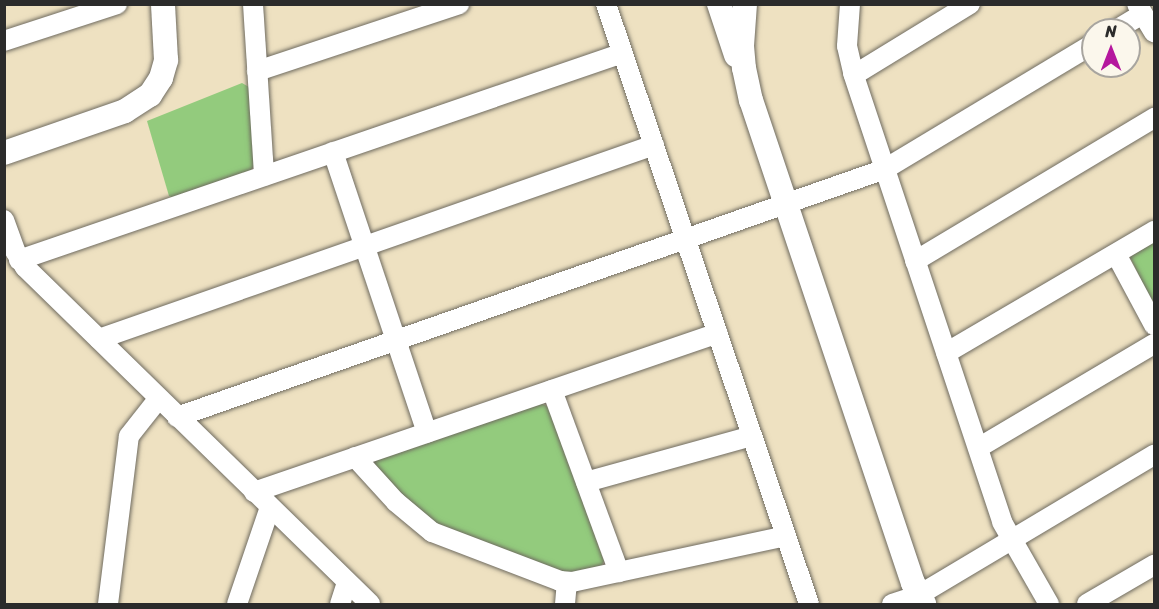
<!DOCTYPE html>
<style>
body{margin:0}
#map{position:relative;width:1159px;height:609px;overflow:hidden;background:#eee1c1;font-family:Sriracha,sans-serif}
div>[style]{position:absolute}
.green>*{inset:0;background:#93cb7d}
.roads{filter:drop-shadow(0 0 2px #6f6b60) drop-shadow(0 0 2px #6f6b60)}
.minor>*{height:20px;margin:-10px;padding:0 10px;transform-origin:10px;border-radius:10px;background:#fff}
.tertiary>*{height:24px;margin:-12px;padding:0 12px;transform-origin:12px;border-radius:12px;background:#fff}
span{translate:-50% -50%;white-space:nowrap;text-align:center;line-height:1.15;-webkit-text-stroke:4.5px #fbf7ec;paint-order:stroke}
.frame{position:absolute;inset:0;border:6px solid #2b2b2b;pointer-events:none}
.north{position:absolute;left:1081px;top:18px;width:60px;height:60px;box-sizing:border-box;background:#fbf7ec;border:2px solid #a8a59f;border-radius:50%;rotate:0deg;font-size:16px;font-weight:700;line-height:24px;text-align:center;color:#2b2b2b}
.north::after{content:'';display:block;margin:auto;width:21px;height:27px;background:#b5179e;clip-path:polygon(50% 0,100% 100%,50% 72%,0 100%)}
</style>
<div id="map">
<div class="green">
<div style="clip-path:polygon(242px 83px,249px 87px,254px 166px,249px 173px,174px 198px,169px 196px,147px 121px)"></div>
<div style="clip-path:polygon(1154px 241px,1154px 307px,1130px 257px)"></div>
<div style="clip-path:polygon(540px 403px,549px 407px,604px 561px,601px 567px,565px 574px,444px 532px,370px 467px,372px 458px)"></div>
</div>
<div class="roads">
<div class="minor">
<div style="left:253px;top:4px;width:172px;rotate:86.3deg"></div>
<div style="left:606px;top:4px;width:633px;rotate:71.31deg"></div>
<div style="left:850px;top:4px;width:42px;rotate:94.1deg"></div>
<div style="left:847px;top:46px;width:28px;rotate:77deg"></div>
<div style="left:853px;top:73px;width:473px;rotate:71.6deg"></div>
<div style="left:1002px;top:522px;width:95px;rotate:60.2deg"></div>
<div style="left:1137px;top:4px;width:33px;rotate:59deg"></div>
<div style="left:1116px;top:30px;width:31px;rotate:-31deg"></div>
<div style="left:4px;top:41px;width:119px;rotate:-18.1deg"></div>
<div style="left:257px;top:71px;width:213px;rotate:-18.3deg"></div>
<div style="left:854px;top:75px;width:136px;rotate:-31.5deg"></div>
<div style="left:333px;top:152px;width:296px;rotate:71.5deg"></div>
<div style="left:4px;top:220px;width:33px;rotate:70deg"></div>
<div style="left:15px;top:251px;width:19px;rotate:58deg"></div>
<div style="left:25px;top:267px;width:482px;rotate:44.3deg"></div>
<div style="left:1116px;top:254px;width:81px;rotate:61.8deg"></div>
<div style="left:19px;top:260px;width:638px;rotate:-18.92deg"></div>
<div style="left:915px;top:261px;width:279px;rotate:-30.9deg"></div>
<div style="left:99px;top:339px;width:588px;rotate:-19.27deg"></div>
<div style="left:946px;top:353px;width:241px;rotate:-30.4deg"></div>
<div style="left:552px;top:390px;width:194px;rotate:69.8deg"></div>
<div style="left:177px;top:417px;width:750px;rotate:-19.3deg"></div>
<div style="left:885px;top:169px;width:243px;rotate:-31deg"></div>
<div style="left:978px;top:448px;width:204px;rotate:-30.6deg"></div>
<div style="left:355px;top:457px;width:61px;rotate:47.7deg"></div>
<div style="left:396px;top:502px;width:47px;rotate:39.8deg"></div>
<div style="left:432px;top:532px;width:137px;rotate:20.9deg"></div>
<div style="left:560px;top:581px;width:12px;rotate:5deg"></div>
<div style="left:572px;top:582px;width:219px;rotate:-12.1deg"></div>
<div style="left:586px;top:482px;width:172px;rotate:-15.5deg"></div>
<div style="left:254px;top:492px;width:490px;rotate:-18.9deg"></div>
<div style="left:108px;top:604px;width:169px;rotate:-82.9deg"></div>
<div style="left:129px;top:436px;width:48px;rotate:-51.7deg"></div>
<div style="left:237px;top:604px;width:102px;rotate:-71.2deg"></div>
<div style="left:340px;top:604px;width:22px;rotate:-72deg"></div>
<div style="left:565px;top:604px;width:22px;rotate:-85deg"></div>
<div style="left:892px;top:604px;width:28px;rotate:-18deg"></div>
<div style="left:919px;top:595px;width:274px;rotate:-30.8deg"></div>
<div style="left:1087px;top:604px;width:78px;rotate:-30.2deg"></div>
</div>
<div class="tertiary">
<div style="left:719px;top:4px;width:54px;rotate:71.6deg"></div>
<div style="left:745px;top:4px;width:42px;rotate:94.1deg"></div>
<div style="left:742px;top:46px;width:22px;rotate:85deg"></div>
<div style="left:744px;top:68px;width:33px;rotate:78deg"></div>
<div style="left:751px;top:100px;width:509px;rotate:71.46deg"></div>
<div style="left:913px;top:583px;width:24px;rotate:62deg"></div>
<div style="left:4px;top:153px;width:128px;rotate:-19.1deg"></div>
<div style="left:125px;top:111px;width:30px;rotate:-33deg"></div>
<div style="left:150px;top:95px;width:20px;rotate:-57deg"></div>
<div style="left:161px;top:78px;width:19px;rotate:-74deg"></div>
<div style="left:166px;top:60px;width:56px;rotate:-93.1deg"></div>
</div>
</div>
<div class="frame"></div>
<div class="north">N</div>
</div>
